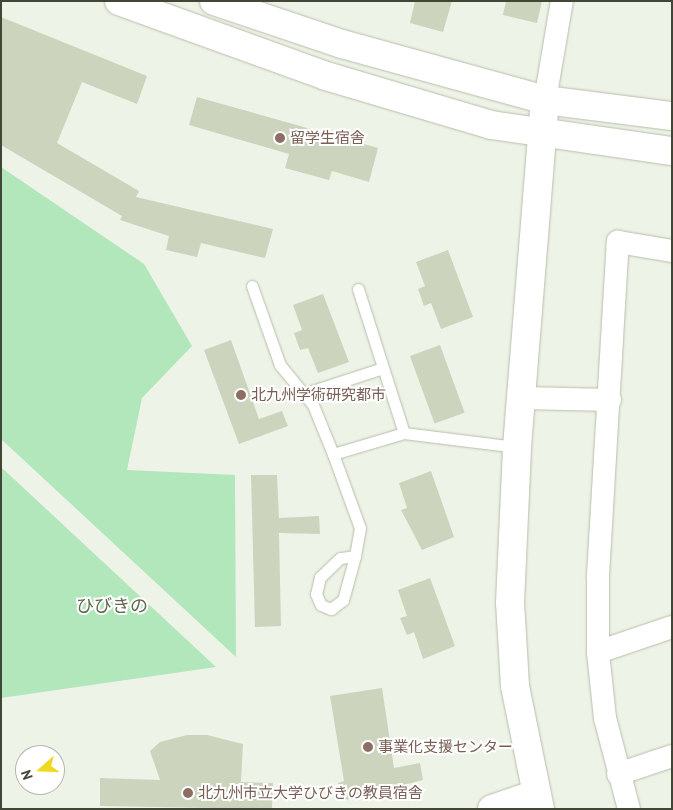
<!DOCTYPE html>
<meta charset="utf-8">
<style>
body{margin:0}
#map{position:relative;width:673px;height:810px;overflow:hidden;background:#eef3e7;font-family:"PT Sans","Noto Sans JP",sans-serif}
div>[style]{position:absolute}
.green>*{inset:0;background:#b2e6bb}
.building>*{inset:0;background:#ccd4bd;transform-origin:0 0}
.roads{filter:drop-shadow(0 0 1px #b7beaa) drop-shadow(0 0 1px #b7beaa)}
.service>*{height:11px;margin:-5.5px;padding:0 5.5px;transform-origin:5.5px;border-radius:5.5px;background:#fff}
.minor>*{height:22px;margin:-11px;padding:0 11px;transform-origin:11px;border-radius:11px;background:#fff}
.tertiary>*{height:28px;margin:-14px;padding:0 14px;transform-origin:14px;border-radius:14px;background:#fff}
.dots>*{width:14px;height:14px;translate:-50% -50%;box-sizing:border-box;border:2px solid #fff;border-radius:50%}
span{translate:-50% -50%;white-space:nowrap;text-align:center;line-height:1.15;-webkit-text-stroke:4px #fff;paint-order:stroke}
.education-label{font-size:15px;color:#785e54}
.left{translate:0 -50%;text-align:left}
.quarter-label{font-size:18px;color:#60684e}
.frame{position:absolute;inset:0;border:2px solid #414636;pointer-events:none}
.north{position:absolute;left:15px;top:745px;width:50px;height:50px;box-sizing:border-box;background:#fff;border:1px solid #b3b5af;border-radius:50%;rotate:250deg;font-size:14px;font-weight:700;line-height:20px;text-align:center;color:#414636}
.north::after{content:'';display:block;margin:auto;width:18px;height:22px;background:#f1d820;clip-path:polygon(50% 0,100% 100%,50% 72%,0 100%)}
</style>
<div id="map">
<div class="green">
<div style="clip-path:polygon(1px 167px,144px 264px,192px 346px,142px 398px,127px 470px,235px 475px,236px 657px,1px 439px)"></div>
<div style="clip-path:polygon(1px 467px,216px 667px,1px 698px)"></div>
</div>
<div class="building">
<div style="clip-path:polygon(415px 1px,452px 1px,443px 32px,410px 23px)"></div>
<div style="clip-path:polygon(506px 1px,542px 1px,537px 23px,503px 15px)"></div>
<div style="clip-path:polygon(1px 17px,147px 76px,137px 104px,82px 82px,57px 143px,139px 191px,136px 197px,273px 229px,265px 258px,201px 243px,197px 257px,166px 250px,169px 236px,120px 220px,122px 216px,1px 145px)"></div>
<div style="clip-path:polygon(197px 97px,378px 148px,369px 182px,332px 171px,329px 180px,285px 168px,289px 154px,189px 125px)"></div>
<div style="clip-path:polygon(448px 250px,473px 317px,441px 329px,431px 303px,424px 306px,418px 289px,425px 286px,416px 262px)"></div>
<div style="clip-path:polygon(323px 294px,349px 362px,318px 373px,308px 348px,300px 350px,294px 333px,302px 330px,293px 305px)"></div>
<div style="clip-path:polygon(231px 340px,259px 419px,282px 411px,288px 426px,239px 444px,204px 350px)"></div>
<div style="left:440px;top:345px;width:72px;height:32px;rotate:70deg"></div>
<div style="clip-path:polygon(431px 471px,454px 537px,422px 550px,401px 510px,407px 508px,399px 483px)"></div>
<div style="clip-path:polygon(251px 475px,277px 475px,279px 518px,319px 516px,320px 534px,279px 533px,281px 626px,255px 627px)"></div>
<div style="clip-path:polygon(430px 578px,455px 646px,423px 659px,414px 632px,407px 635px,400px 618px,407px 616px,398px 590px)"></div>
<div style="clip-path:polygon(382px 688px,394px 768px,420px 763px,423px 780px,341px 801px,338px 783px,344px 781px,330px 696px)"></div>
<div style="clip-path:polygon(187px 735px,207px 735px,243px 744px,241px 782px,273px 783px,272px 809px,100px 806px,100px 778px,160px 780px,150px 751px,160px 742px)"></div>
</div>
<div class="roads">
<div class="service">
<div style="left:252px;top:286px;width:84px;rotate:70.5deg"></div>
<div style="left:280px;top:365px;width:52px;rotate:50.5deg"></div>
<div style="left:313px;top:405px;width:53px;rotate:67.8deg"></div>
<div style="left:358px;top:289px;width:151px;rotate:72.3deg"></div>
<div style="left:303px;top:394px;width:84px;rotate:-18deg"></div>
<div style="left:355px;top:556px;width:15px;rotate:172deg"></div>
<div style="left:340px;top:558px;width:28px;rotate:136deg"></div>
<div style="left:320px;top:577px;width:17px;rotate:103deg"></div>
<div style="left:316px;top:594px;width:12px;rotate:66deg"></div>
<div style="left:321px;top:605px;width:11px;rotate:22deg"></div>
<div style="left:331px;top:609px;width:15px;rotate:-37deg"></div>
<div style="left:343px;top:600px;width:46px;rotate:-74.7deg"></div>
<div style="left:355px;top:556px;width:28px;rotate:-80deg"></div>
<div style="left:360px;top:528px;width:79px;rotate:-110deg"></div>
<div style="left:333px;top:454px;width:74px;rotate:-16.5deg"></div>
<div style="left:404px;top:433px;width:114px;rotate:7.1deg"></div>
</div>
<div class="minor">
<div style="left:545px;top:100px;width:100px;rotate:-80.3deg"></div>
<div style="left:523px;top:398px;width:87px;rotate:1.3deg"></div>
<div style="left:598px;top:652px;width:78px;rotate:-18.7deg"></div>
<div style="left:618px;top:774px;width:57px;rotate:-18.4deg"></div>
<div style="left:629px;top:809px;width:94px;rotate:-104.8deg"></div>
<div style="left:605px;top:718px;width:66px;rotate:-96.1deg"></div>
<div style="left:598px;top:652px;width:77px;rotate:-90deg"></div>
<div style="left:598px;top:575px;width:334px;rotate:-86.6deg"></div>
<div style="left:618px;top:242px;width:55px;rotate:9.5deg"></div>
</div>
<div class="tertiary">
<div style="left:119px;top:1px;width:220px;rotate:19.9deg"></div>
<div style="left:326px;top:76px;width:172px;rotate:16.5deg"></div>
<div style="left:491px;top:125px;width:183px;rotate:8.2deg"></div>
<div style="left:214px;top:1px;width:135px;rotate:18.6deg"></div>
<div style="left:342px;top:44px;width:211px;rotate:15.4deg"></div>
<div style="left:545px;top:100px;width:128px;rotate:7.2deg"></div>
<div style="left:492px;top:809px;width:46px;rotate:-18.8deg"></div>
<div style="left:540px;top:809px;width:126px;rotate:-101.5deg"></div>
<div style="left:515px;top:686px;width:83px;rotate:-93.4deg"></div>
<div style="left:510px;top:603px;width:156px;rotate:-87.4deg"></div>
<div style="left:517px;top:447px;width:348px;rotate:-85.4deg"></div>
</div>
</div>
<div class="dots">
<div style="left:280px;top:138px;background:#8d6e63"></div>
<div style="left:241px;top:395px;background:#8d6e63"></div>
<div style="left:368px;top:747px;background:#8d6e63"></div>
<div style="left:188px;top:793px;background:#8d6e63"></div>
</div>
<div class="education-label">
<span class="left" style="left:290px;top:138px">留学生宿舎</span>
<span class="left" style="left:251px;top:395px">北九州学術研究都市</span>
<span class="left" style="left:378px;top:747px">事業化支援センター</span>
<span class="left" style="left:198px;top:793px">北九州市立大学ひびきの教員宿舎</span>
</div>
<div class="quarter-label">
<span style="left:112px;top:606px">ひびきの</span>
</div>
<div class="frame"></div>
<div class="north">N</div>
</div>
